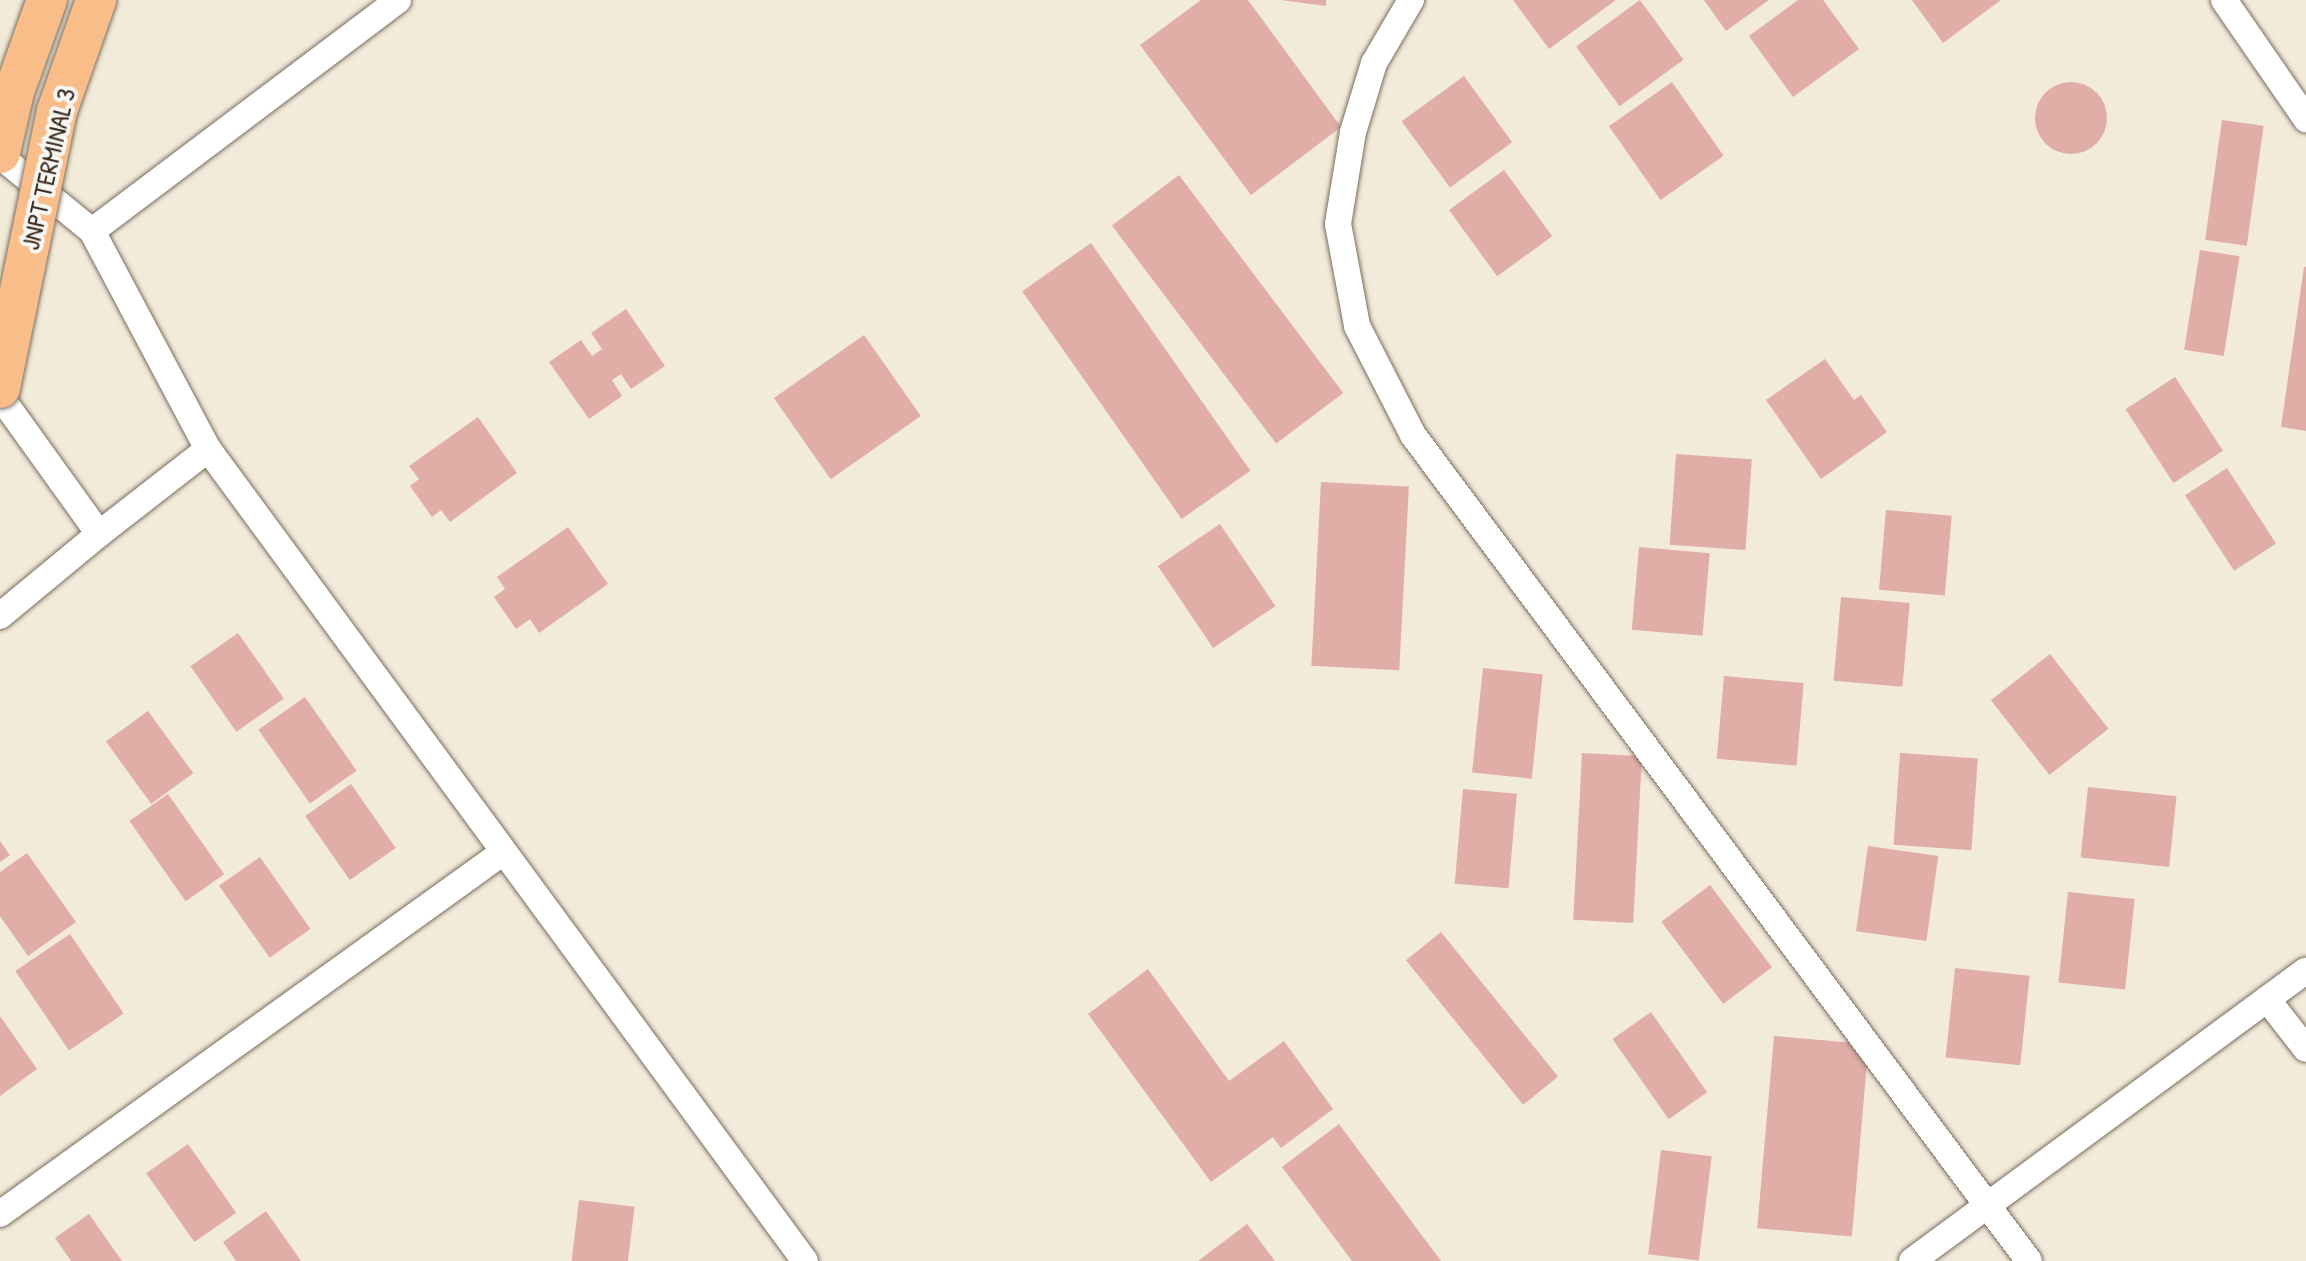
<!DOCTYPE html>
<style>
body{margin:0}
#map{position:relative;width:2306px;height:1261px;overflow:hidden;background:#f3ebda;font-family:"Patrick Hand",sans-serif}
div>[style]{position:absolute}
.building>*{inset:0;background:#e0ada7;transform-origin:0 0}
.round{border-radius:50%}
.roads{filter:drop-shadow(0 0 2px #7b6e60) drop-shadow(0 0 2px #7b6e60)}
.minor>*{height:26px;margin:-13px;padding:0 13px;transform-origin:13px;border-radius:13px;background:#fff}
.primary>*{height:40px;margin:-20px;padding:0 20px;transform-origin:20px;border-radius:20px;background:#f8bd89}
.bridges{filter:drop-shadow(0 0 2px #7b6e60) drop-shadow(0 0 2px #7b6e60)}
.primary-bridge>*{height:40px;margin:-20px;padding:0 20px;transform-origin:20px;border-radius:20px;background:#f8bd89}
span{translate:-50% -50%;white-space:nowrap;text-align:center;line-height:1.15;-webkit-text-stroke:8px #f6f6f2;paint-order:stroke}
.street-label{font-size:26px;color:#3b2a1e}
</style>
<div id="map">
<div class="building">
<div style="clip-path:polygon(1201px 0,1248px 0,1341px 127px,1251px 195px,1140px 45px)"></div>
<div style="clip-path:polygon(1281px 0,1326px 0,1326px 6px)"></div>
<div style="clip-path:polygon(1513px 0,1616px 0,1549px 49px)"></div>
<div style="left:1640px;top:0;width:74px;height:79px;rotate:54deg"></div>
<div style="clip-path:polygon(1704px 0,1769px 0,1726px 31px)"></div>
<div style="clip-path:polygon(1798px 0,1823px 0,1859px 49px,1793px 97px,1749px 36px)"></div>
<div style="clip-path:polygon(1912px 0,2001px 0,1943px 43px)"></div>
<div style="left:1464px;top:76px;width:82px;height:77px;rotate:54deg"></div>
<div style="left:1672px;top:82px;width:90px;height:77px;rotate:55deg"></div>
<div class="round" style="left:2035px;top:82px;width:72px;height:72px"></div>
<div style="left:2222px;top:120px;width:42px;height:121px;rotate:8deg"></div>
<div style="left:1504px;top:170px;width:82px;height:68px;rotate:54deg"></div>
<div style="left:1179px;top:175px;width:273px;height:84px;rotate:53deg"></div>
<div style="left:1091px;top:243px;width:278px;height:84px;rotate:55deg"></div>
<div style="left:2200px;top:250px;width:40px;height:101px;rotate:9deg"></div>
<div style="clip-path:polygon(2304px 267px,2306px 267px,2306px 431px,2281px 427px)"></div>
<div style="clip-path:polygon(626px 309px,665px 366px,631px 389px,621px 374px,612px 380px,622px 396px,589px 419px,549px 362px,581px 340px,592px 356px,602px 349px,591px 333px)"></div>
<div style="left:864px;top:335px;width:99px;height:110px;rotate:55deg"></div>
<div style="clip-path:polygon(1825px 359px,1854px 400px,1861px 395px,1887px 432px,1821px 479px,1766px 400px)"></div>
<div style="left:2175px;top:377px;width:88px;height:59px;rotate:57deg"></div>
<div style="clip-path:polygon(478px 417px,517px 473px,450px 522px,441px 510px,432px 517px,410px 486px,419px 479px,409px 466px)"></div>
<div style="left:1676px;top:454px;width:76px;height:91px;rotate:4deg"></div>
<div style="left:2227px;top:468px;width:90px;height:50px;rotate:57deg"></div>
<div style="left:1321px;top:482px;width:88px;height:184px;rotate:3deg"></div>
<div style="left:1886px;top:510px;width:66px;height:80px;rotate:5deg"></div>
<div style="left:1220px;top:524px;width:99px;height:75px;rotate:56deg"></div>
<div style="clip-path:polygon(568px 527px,608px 584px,539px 633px,530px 619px,516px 629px,494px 597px,505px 589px,497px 577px)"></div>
<div style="left:1639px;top:547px;width:71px;height:83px;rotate:5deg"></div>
<div style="left:1841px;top:597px;width:69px;height:84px;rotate:5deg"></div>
<div style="left:238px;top:633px;width:80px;height:58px;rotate:55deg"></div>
<div style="left:2050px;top:654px;width:95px;height:75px;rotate:52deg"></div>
<div style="left:1483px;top:668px;width:60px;height:105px;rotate:6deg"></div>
<div style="left:1724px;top:676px;width:80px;height:83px;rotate:5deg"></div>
<div style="left:305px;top:697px;width:90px;height:57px;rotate:55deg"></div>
<div style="left:148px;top:711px;width:77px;height:52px;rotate:54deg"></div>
<div style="left:1582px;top:753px;width:60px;height:167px;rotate:3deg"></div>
<div style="left:1900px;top:753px;width:78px;height:92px;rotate:4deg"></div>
<div style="left:351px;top:784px;width:78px;height:56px;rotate:55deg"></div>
<div style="left:2088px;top:787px;width:89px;height:71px;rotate:6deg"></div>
<div style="left:1463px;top:789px;width:54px;height:95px;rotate:5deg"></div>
<div style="left:168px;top:794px;width:98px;height:47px;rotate:55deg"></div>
<div style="clip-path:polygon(0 841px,10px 855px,0 862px)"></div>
<div style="left:1868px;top:846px;width:71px;height:86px;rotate:8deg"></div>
<div style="clip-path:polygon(27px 853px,76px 922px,28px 956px,0 916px,0 872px)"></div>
<div style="left:260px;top:857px;width:88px;height:50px;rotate:55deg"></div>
<div style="left:1710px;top:885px;width:103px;height:61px;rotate:53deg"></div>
<div style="left:2068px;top:892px;width:67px;height:91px;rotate:6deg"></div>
<div style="left:1441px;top:932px;width:186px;height:45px;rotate:51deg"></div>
<div style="left:70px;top:934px;width:96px;height:66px;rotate:56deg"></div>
<div style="left:1955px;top:968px;width:75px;height:90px;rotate:6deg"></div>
<div style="clip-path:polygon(1148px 969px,1229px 1081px,1284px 1041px,1333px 1109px,1281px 1148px,1273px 1137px,1211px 1182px,1088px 1014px)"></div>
<div style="left:1651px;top:1012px;width:98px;height:47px;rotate:55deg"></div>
<div style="clip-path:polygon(0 1016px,37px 1069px,0 1096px)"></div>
<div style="left:1774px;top:1036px;width:95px;height:193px;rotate:5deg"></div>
<div style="clip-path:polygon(1339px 1124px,1441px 1261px,1352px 1261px,1282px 1167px)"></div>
<div style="left:188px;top:1144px;width:84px;height:51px;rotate:55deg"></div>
<div style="left:1661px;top:1150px;width:51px;height:105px;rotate:7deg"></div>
<div style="left:579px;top:1200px;width:56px;height:62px;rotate:7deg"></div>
<div style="clip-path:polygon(266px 1211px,301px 1261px,236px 1261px,223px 1242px)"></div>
<div style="clip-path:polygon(89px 1214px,122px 1261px,71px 1261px,55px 1238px)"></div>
<div style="clip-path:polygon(1247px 1224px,1275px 1261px,1198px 1261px)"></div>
</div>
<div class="roads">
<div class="minor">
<div style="left:1411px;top:0;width:73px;rotate:120.4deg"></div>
<div style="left:1374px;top:63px;width:72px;rotate:106.9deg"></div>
<div style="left:1353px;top:132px;width:93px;rotate:99.3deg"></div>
<div style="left:1338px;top:224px;width:104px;rotate:79.4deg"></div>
<div style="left:1357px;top:326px;width:123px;rotate:62.8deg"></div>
<div style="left:1413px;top:435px;width:1030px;rotate:53.29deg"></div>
<div style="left:2224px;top:0;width:145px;rotate:55.4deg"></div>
<div style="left:0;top:156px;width:119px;rotate:39.2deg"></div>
<div style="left:92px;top:231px;width:247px;rotate:62deg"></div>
<div style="left:92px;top:231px;width:383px;rotate:-37deg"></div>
<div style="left:0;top:396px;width:170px;rotate:54.3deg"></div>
<div style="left:99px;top:534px;width:129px;rotate:140.4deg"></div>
<div style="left:99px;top:534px;width:138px;rotate:-37.9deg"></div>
<div style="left:208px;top:449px;width:1008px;rotate:53.68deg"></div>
<div style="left:2267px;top:999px;width:63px;rotate:52deg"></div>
<div style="left:0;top:1214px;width:618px;rotate:-35.72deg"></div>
<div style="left:1912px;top:1261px;width:489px;rotate:-36.4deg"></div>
</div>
<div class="primary">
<div style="left:0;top:153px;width:63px;rotate:-77.1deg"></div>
<div style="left:14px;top:92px;width:98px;rotate:-70.3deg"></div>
</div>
</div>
<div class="bridges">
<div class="primary-bridge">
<div style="left:0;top:388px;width:283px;rotate:-78.4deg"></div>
<div style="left:57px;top:111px;width:118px;rotate:-70.6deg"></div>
</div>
</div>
<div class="street-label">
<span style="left:48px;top:169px;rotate:-77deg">JNPT TERMINAL 3</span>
</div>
</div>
